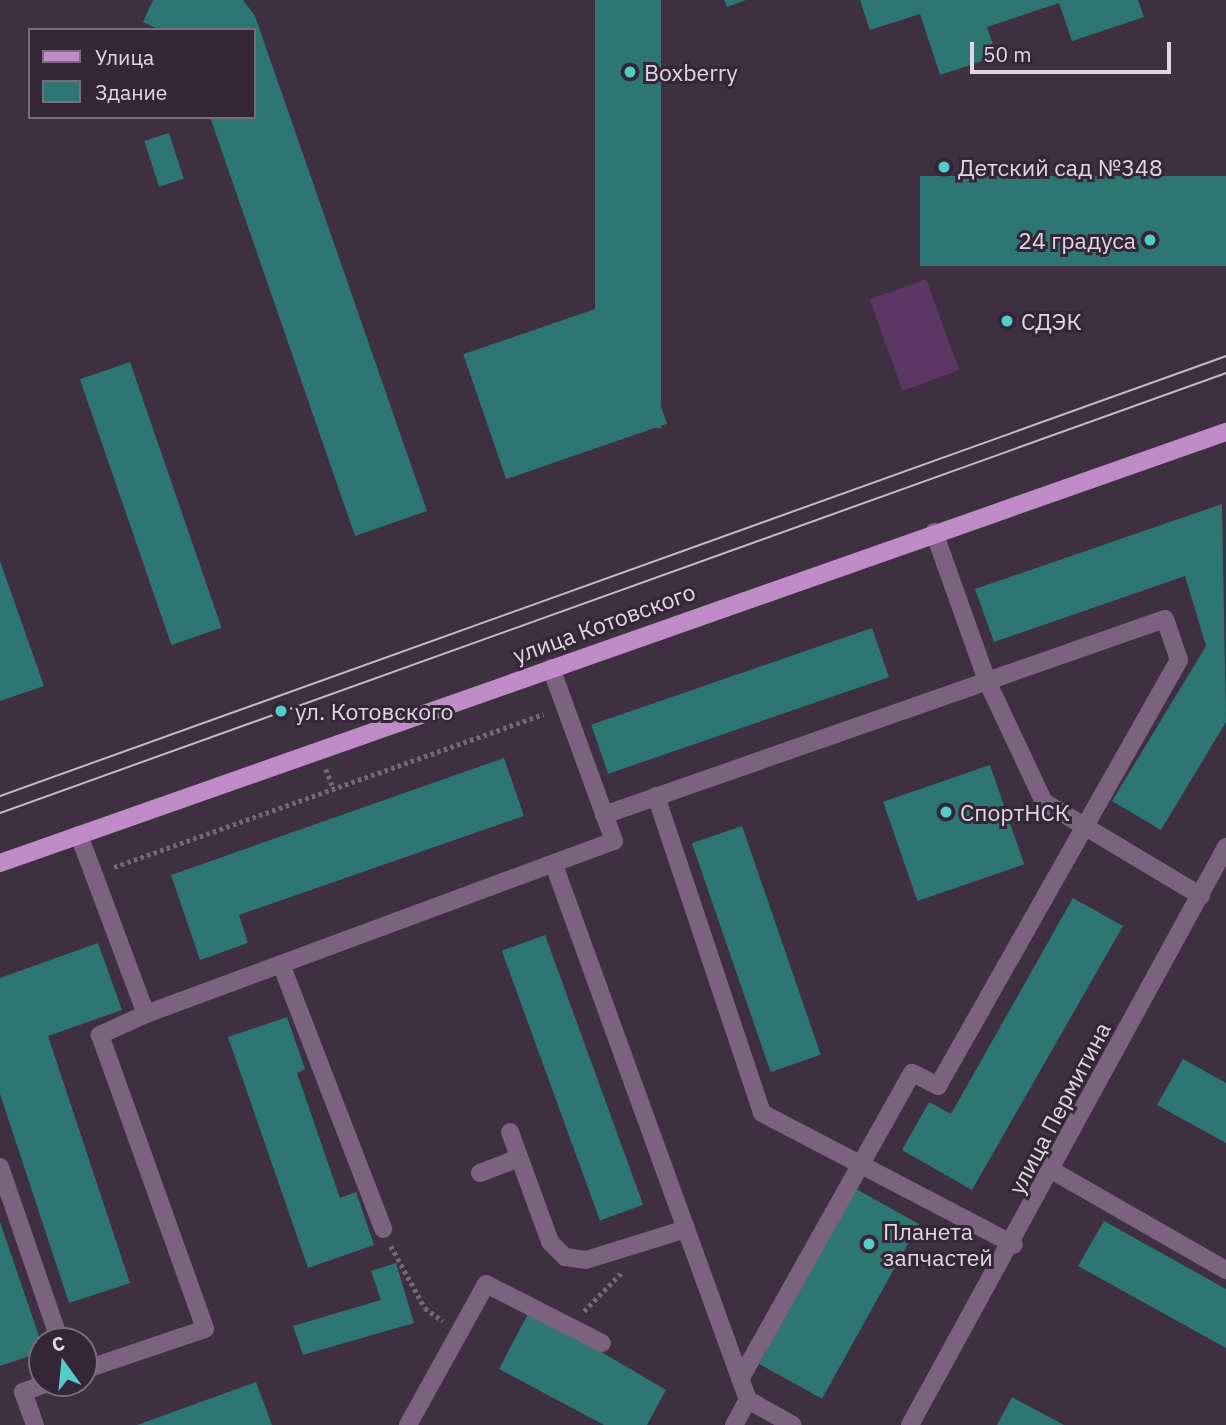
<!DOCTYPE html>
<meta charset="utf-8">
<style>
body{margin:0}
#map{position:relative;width:1226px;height:1425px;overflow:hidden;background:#3e3040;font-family:"IBM Plex Sans",sans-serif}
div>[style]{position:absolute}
.green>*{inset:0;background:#5d3763;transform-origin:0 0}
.building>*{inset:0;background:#2d7674;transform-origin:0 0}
.path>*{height:4.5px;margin-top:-2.25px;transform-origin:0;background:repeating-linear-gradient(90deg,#756877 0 3.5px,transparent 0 7px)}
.minor>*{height:18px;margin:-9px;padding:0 9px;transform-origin:9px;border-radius:9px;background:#7b627f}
.major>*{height:18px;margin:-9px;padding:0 9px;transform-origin:9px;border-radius:9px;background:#bf8cc7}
.tram>*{height:2px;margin:-1px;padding:0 1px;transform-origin:1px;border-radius:1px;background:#c4bac6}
.dots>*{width:19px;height:19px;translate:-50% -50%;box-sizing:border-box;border:4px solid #342636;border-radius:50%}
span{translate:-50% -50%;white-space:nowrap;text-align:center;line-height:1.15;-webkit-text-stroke:6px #342636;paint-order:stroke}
.poi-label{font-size:23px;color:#e0d7e2}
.left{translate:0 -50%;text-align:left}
.right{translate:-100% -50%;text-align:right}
.street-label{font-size:23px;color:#e0d7e2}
.legend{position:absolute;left:28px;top:28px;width:228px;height:91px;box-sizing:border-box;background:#342636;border:2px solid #796d7b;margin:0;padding:9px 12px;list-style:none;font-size:21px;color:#e0d7e2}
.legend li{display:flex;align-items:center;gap:14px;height:35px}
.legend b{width:35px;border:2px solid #796d7b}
.north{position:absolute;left:28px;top:1327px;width:70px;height:70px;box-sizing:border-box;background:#342636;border:2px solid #796d7b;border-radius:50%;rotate:345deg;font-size:19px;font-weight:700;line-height:28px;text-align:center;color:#e0d7e2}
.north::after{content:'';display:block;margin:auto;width:24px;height:32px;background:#53cdca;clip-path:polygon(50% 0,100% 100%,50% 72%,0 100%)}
.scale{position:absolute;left:970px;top:42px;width:201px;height:32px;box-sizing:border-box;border:4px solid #e0d7e2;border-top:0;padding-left:9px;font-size:21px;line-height:24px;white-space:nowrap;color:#e0d7e2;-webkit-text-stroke:5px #342636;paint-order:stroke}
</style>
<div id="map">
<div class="green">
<div style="left:926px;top:279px;width:97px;height:60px;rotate:70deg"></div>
</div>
<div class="building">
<div style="clip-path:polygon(153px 0,243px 0,255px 16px,427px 511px,355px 536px,210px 117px,254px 117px,254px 30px,160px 30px,143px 22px)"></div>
<div style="left:595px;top:0;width:66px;height:428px"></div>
<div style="clip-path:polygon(724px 0,746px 0,727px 7px)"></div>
<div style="clip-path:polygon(860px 0,1138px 0,1144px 17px,1072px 41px,1059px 3px,987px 27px,997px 56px,940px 75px,920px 14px,870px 30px)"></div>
<div style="left:169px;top:133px;width:48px;height:26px;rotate:72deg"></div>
<div style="left:1226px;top:176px;width:90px;height:306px;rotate:90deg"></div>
<div style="left:624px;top:299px;width:132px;height:170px;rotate:71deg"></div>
<div style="left:130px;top:362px;width:281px;height:53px;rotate:71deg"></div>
<div style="clip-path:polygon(1222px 504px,1226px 722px,1161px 830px,1112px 801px,1206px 646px,1185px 576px,994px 642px,975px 589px)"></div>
<div style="clip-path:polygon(0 561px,44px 686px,0 701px)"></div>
<div style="left:872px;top:628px;width:52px;height:297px;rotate:71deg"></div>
<div style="clip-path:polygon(504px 758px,524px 816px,239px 915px,248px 943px,200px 960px,171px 875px)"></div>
<div style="left:990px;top:765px;width:105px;height:113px;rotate:71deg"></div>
<div style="left:742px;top:826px;width:242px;height:53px;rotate:71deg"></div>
<div style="clip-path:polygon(1073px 898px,1123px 926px,972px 1190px,902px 1150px,929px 1102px,951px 1114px)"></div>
<div style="left:545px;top:935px;width:287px;height:46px;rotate:70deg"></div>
<div style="clip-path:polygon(98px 943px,122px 1010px,48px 1036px,130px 1283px,69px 1303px,0 1094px,0 978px)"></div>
<div style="clip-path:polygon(287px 1017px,305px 1069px,297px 1073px,340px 1198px,356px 1192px,374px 1245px,308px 1268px,228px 1037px)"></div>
<div style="clip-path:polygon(1183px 1059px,1226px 1083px,1226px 1143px,1157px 1105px)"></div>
<div style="left:856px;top:1189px;width:72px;height:200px;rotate:29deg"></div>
<div style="clip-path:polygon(1104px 1221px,1226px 1289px,1226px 1348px,1078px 1266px)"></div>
<div style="clip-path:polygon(0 1222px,42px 1345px,42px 1352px,0 1366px)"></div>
<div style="clip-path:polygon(396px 1263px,414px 1323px,303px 1355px,293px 1326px,381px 1300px,371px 1271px)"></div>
<div style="clip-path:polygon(530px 1310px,666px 1390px,647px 1425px,604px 1425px,499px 1369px)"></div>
<div style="clip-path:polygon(256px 1382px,272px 1425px,137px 1425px)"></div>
<div style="clip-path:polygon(1012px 1397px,1064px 1425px,997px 1425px)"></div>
</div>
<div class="path">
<div style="left:326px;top:769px;width:19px;rotate:69deg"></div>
<div style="left:114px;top:867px;width:456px;rotate:-19.6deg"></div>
<div style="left:391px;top:1246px;width:71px;rotate:61.3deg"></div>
<div style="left:425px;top:1308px;width:22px;rotate:36deg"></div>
<div style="left:584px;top:1311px;width:54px;rotate:-45.7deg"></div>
</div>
<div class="minor">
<div style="left:934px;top:532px;width:158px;rotate:70.4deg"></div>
<div style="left:987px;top:681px;width:134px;rotate:64.8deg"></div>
<div style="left:1044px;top:802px;width:183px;rotate:30.9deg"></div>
<div style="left:656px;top:796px;width:334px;rotate:71.5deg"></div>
<div style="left:762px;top:1113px;width:284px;rotate:27.6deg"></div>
<div style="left:604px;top:815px;width:594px;rotate:-19.26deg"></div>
<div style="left:1165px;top:619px;width:43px;rotate:71.1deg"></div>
<div style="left:1179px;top:660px;width:489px;rotate:119.5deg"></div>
<div style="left:938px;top:1086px;width:29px;rotate:-153deg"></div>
<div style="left:912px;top:1073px;width:351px;rotate:119.3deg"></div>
<div style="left:79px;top:835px;width:191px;rotate:69.5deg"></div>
<div style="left:146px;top:1014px;width:51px;rotate:155.5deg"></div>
<div style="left:100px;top:1035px;width:312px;rotate:70.3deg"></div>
<div style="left:205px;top:1329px;width:128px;rotate:161.3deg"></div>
<div style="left:554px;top:865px;width:569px;rotate:70.07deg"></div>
<div style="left:748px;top:1400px;width:51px;rotate:29.1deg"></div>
<div style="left:281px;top:964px;width:284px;rotate:68.9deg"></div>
<div style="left:146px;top:1014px;width:499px;rotate:-20.3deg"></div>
<div style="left:614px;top:841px;width:184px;rotate:-110deg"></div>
<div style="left:510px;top:1132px;width:117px;rotate:70deg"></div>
<div style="left:550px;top:1242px;width:21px;rotate:45deg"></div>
<div style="left:565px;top:1257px;width:21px;rotate:8deg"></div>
<div style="left:586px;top:1260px;width:105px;rotate:-17.2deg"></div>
<div style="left:0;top:1167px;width:184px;rotate:71deg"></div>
<div style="left:1053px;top:1171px;width:199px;rotate:29.8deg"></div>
<div style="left:480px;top:1173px;width:42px;rotate:-21deg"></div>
<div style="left:35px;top:1425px;width:35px;rotate:-110deg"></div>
<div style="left:23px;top:1392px;width:27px;rotate:-20deg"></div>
<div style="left:408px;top:1425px;width:161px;rotate:-61deg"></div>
<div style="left:486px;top:1284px;width:130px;rotate:27deg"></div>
<div style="left:734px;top:1425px;width:29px;rotate:-61deg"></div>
<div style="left:910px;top:1425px;width:659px;rotate:-61.33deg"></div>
</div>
<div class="major">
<div style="left:0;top:863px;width:1300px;rotate:-19.37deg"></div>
</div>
<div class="tram">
<div style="left:0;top:796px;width:1303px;rotate:-19.74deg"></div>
<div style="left:0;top:813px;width:1303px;rotate:-19.74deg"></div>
</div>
<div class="dots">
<div style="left:630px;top:72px;background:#53cdca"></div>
<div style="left:944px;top:167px;background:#53cdca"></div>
<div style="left:1150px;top:240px;background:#53cdca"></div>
<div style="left:1007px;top:321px;background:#53cdca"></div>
<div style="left:281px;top:711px;background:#53cdca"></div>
<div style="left:946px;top:812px;background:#53cdca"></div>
<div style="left:869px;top:1244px;background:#53cdca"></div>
</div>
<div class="poi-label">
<span class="left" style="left:644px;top:72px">Boxberry</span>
<span class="left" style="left:958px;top:167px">Детский сад №348</span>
<span class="right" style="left:1136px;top:240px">24 градуса</span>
<span class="left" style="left:1021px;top:321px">СДЭК</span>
<span class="left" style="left:295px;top:711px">ул. Котовского</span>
<span class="left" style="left:960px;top:812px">СпортНСК</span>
<span class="left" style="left:883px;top:1244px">Планета<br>запчастей</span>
</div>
<div class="street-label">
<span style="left:604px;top:623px;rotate:-20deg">улица Котовского</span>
<span style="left:1059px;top:1108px;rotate:-62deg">улица Пермитина</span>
</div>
<ul class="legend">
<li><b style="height:9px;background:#bf8cc7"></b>Улица</li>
<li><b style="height:19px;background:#2d7674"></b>Здание</li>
</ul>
<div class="north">С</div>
<div class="scale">50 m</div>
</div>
